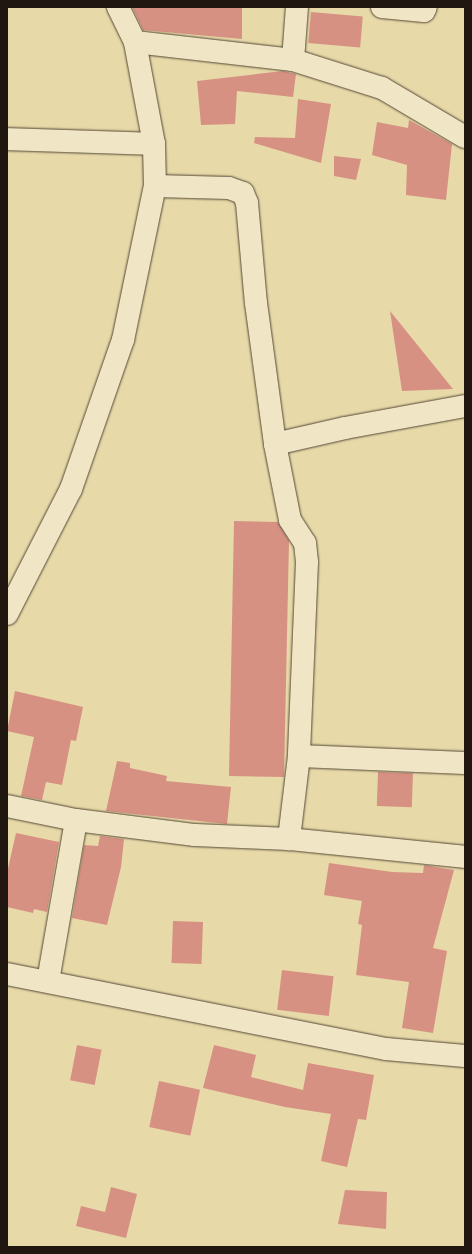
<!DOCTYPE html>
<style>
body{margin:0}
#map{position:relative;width:472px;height:1254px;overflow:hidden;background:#e8d9a8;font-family:"IM FELL English",serif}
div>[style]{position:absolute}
.building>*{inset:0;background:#d79183;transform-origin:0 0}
.roads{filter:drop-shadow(0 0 1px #534837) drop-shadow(0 0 1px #534837)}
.street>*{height:22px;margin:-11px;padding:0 11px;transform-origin:11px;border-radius:11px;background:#f0e6c6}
span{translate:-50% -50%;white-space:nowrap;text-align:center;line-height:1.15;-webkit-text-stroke:3.5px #f0e6c6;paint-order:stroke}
.frame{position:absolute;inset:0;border:8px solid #211711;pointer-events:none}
</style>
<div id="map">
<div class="building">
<div style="clip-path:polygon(132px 7px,242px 7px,242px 39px,143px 30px)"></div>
<div style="left:311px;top:12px;width:52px;height:31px;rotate:5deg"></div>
<div style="clip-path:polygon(283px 71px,296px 74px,293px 97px,237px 91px,235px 124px,201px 125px,197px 81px)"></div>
<div style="clip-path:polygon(298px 99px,331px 104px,321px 163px,254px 143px,255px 137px,295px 138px)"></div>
<div style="clip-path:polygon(409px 120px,452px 144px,446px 200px,406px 195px,407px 165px,372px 155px,377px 122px,408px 128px)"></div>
<div style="clip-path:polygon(334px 156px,361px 159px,356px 180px,334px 176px)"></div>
<div style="clip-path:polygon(390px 311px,453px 389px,402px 391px)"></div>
<div style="clip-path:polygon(234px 521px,278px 522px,289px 541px,284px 777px,229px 776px)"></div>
<div style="clip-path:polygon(15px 691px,83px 707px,76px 741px,71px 740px,62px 785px,46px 782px,42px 800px,21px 796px,34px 737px,7px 731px)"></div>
<div style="clip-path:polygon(117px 761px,130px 763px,130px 768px,167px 776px,166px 781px,231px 787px,227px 824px,106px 811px)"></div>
<div style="left:378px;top:772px;width:35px;height:34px;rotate:2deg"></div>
<div style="clip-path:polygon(16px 833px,59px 842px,47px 912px,34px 909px,33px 913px,7px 907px,7px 873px)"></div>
<div style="clip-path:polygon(100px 836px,124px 839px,121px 867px,107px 925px,72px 918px,84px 845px,98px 846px)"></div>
<div style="clip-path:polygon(329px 863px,392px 872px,423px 873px,424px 865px,454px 870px,433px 948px,447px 951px,433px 1033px,402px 1028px,409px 982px,356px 975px,362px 925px,358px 924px,362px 901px,324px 895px)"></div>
<div style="left:173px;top:921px;width:30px;height:42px;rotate:2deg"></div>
<div style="left:282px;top:970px;width:52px;height:40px;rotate:7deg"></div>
<div style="left:77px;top:1045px;width:25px;height:36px;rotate:11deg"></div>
<div style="clip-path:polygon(214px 1045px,256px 1055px,251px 1077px,303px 1090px,308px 1063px,374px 1075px,366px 1120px,358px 1119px,347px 1167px,321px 1161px,331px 1114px,285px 1107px,203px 1088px)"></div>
<div style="left:159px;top:1081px;width:42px;height:47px;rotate:12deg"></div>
<div style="clip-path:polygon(111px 1187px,137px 1194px,126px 1238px,76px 1226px,81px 1206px,105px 1212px)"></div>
<div style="clip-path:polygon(345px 1190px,387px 1192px,386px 1229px,338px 1224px)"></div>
</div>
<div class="roads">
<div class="street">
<div style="left:382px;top:7px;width:42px;rotate:5.4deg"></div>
<div style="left:424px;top:11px;width:4px;rotate:-63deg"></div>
<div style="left:135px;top:42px;width:159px;rotate:6.5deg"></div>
<div style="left:293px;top:60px;width:93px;rotate:17.5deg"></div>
<div style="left:382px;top:88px;width:96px;rotate:30.6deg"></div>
<div style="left:293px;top:60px;width:53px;rotate:-85.7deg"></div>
<div style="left:7px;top:139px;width:147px;rotate:1.9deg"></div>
<div style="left:155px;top:186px;width:74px;rotate:1.5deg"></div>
<div style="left:229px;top:188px;width:15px;rotate:20deg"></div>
<div style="left:243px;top:193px;width:11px;rotate:68deg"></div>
<div style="left:247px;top:203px;width:100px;rotate:84.9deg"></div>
<div style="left:256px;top:303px;width:142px;rotate:82.3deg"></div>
<div style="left:275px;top:444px;width:77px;rotate:78.8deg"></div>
<div style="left:290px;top:520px;width:27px;rotate:57deg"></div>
<div style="left:305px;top:543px;width:19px;rotate:84deg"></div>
<div style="left:307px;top:562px;width:194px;rotate:92.4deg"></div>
<div style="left:299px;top:756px;width:84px;rotate:96.9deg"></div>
<div style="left:275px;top:444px;width:72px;rotate:-12.9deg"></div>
<div style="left:345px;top:428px;width:122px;rotate:-10.4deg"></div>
<div style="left:7px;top:614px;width:140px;rotate:-62.9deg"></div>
<div style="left:71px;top:489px;width:158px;rotate:-70.8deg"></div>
<div style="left:123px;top:340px;width:157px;rotate:-78.3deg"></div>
<div style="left:155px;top:186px;width:42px;rotate:-91.4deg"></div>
<div style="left:154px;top:144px;width:104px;rotate:-100.6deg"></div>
<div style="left:135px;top:42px;width:39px;rotate:-116deg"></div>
<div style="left:299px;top:756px;width:166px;rotate:2.4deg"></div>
<div style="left:7px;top:806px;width:70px;rotate:11.5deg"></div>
<div style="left:76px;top:820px;width:120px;rotate:7.2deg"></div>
<div style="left:195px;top:835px;width:94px;rotate:2.4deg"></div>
<div style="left:289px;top:839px;width:177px;rotate:5.8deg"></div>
<div style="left:7px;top:974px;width:386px;rotate:11.2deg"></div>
<div style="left:386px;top:1049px;width:79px;rotate:5.1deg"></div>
<div style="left:48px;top:981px;width:163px;rotate:-80.1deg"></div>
</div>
</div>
<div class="frame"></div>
</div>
